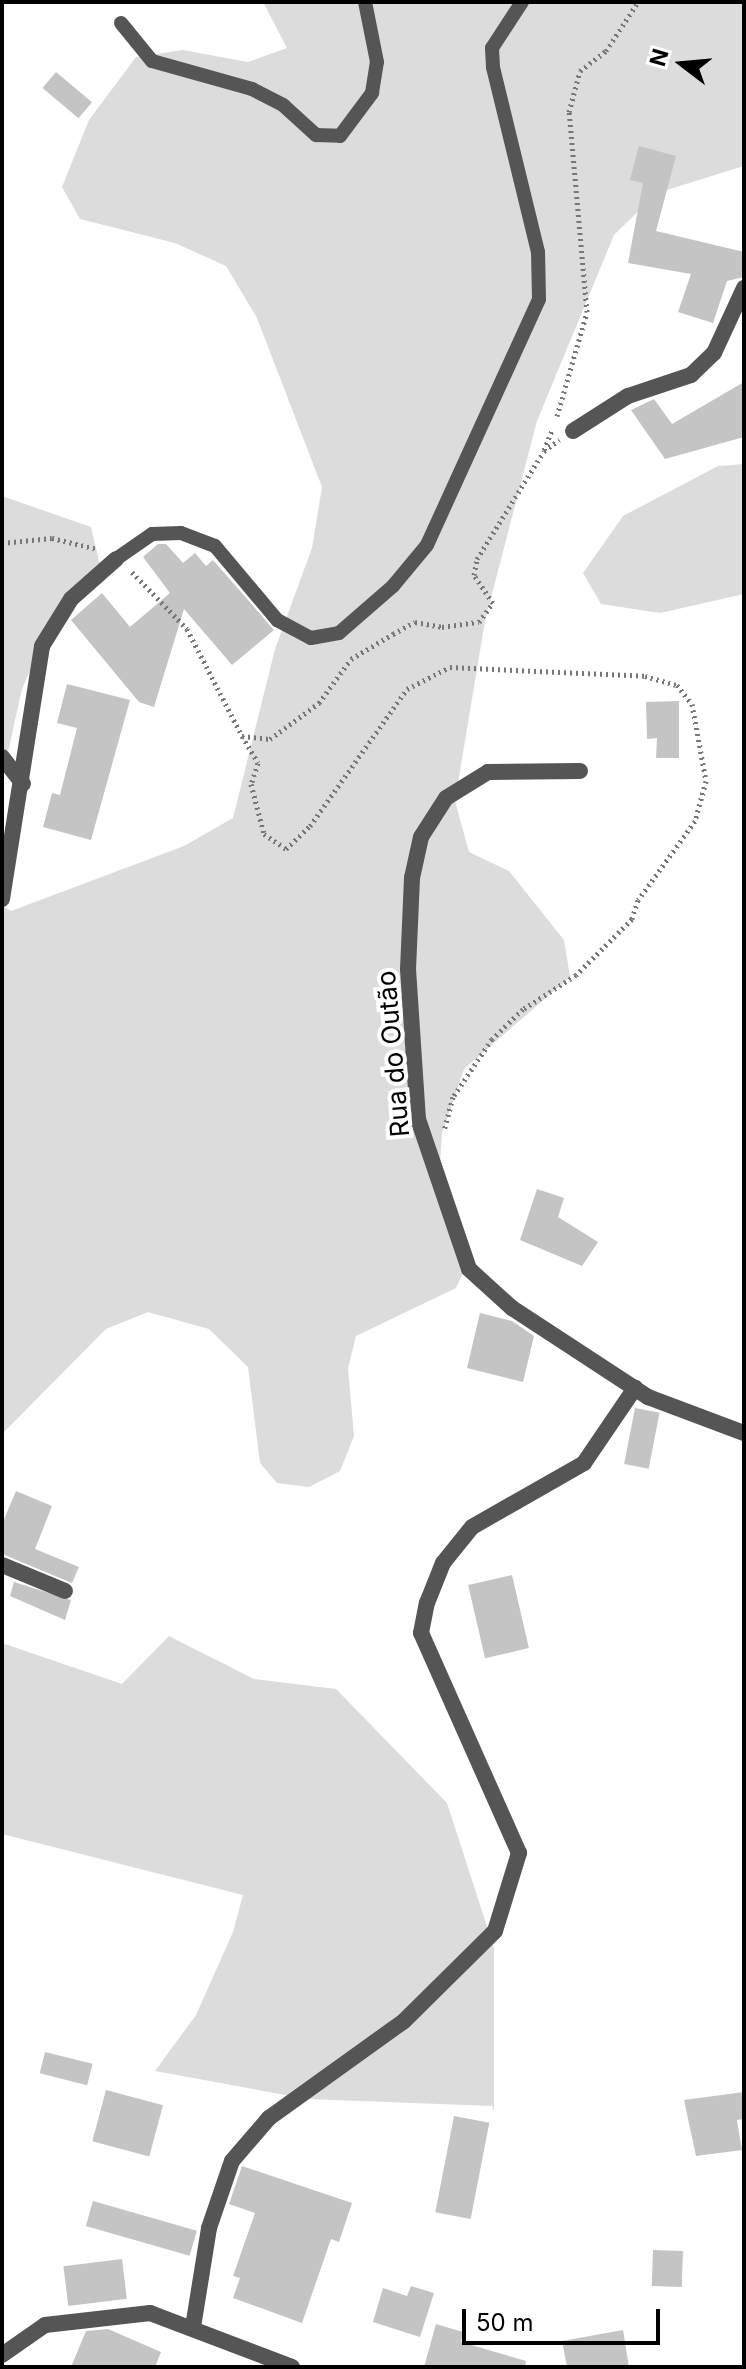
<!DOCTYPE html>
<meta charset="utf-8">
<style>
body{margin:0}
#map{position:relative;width:746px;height:2369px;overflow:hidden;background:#fff;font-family:Inter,sans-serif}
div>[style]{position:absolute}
.green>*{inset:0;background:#dcdcdc}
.building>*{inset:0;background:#c4c4c4;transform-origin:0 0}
.path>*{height:5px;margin-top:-2.5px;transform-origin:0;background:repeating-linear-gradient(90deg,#777 0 2px,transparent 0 6px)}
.lane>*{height:14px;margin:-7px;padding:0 7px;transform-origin:7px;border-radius:7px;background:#555}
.street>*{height:16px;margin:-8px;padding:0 8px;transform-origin:8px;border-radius:8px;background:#555}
span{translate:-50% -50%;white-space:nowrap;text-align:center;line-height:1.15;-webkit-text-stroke:8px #fff;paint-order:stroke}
.street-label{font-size:26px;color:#000}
.frame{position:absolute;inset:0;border:4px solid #000;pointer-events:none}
.north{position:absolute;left:642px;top:24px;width:80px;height:80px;-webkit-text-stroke:6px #fff;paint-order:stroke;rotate:286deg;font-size:22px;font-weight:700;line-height:32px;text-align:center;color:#000}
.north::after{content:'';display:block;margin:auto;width:28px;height:36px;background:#000;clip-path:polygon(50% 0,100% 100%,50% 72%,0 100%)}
.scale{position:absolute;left:462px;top:2309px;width:198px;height:36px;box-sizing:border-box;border:4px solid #000;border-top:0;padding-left:10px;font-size:24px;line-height:28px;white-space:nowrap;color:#000;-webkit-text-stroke:6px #fff;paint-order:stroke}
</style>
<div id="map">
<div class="green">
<div style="clip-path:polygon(263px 2px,744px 2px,744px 166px,657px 193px,614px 235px,537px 421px,485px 621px,455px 801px,469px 852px,509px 871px,564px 940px,570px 977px,464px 1069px,442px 1133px,439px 1178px,470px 1258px,456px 1288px,356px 1336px,348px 1368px,354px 1436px,340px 1471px,309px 1487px,277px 1483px,260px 1463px,248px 1367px,209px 1329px,148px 1312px,106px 1329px,2px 1434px,2px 906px,11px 911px,184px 846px,233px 818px,275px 649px,312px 548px,322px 487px,257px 318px,226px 266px,175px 243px,80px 219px,62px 187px,89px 120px,136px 57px,183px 50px,248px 62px,287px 48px)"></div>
<div style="clip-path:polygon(744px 464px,744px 594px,660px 613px,601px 604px,583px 573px,623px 516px,718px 466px)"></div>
<div style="clip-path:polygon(2px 496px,91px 527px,101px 569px,53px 617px,22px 689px,2px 779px)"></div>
<div style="clip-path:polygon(169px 1636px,254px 1679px,336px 1689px,447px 1803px,494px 1948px,494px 2108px,492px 2113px,493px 2106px,307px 2099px,155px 2071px,196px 2015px,233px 1932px,243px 1895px,2px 1834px,2px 1643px,122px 1684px)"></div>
</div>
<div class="building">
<div style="left:56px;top:72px;width:47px;height:21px;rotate:40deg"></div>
<div style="clip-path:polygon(639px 146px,676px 156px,656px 231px,744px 252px,744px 277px,727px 281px,713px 323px,678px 312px,691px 274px,628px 263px,643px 183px,630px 180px)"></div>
<div style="clip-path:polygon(744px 382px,744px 437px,665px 459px,631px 410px,654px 399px,672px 424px)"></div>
<div style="clip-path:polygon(158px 544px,166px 544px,183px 563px,195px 553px,206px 566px,213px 560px,274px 630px,232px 665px,184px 609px,154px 707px,139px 702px,71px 620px,102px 593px,130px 627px,170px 593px,143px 557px)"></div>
<div style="clip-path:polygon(67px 684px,130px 700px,91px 840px,43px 827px,52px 793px,60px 795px,77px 728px,57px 723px)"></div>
<div style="clip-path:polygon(679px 701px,679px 758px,656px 758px,657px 738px,647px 739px,646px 702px)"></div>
<div style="clip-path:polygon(537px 1189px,564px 1198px,558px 1217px,598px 1242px,582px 1266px,520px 1240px)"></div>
<div style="clip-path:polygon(480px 1313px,512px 1321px,534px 1336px,523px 1382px,467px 1368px)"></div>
<div style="left:635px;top:1408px;width:25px;height:57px;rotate:11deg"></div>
<div style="clip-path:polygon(16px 1491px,52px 1506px,35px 1549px,79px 1567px,72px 1583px,2px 1554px,2px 1524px)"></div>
<div style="left:512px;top:1575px;width:75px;height:45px;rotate:77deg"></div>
<div style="clip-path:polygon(14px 1582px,71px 1600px,65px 1620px,10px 1596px)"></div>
<div style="left:45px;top:2052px;width:49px;height:22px;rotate:14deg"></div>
<div style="left:106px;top:2090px;width:59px;height:53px;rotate:15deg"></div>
<div style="clip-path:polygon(744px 2092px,744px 2119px,737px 2120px,742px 2150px,696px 2156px,684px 2100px)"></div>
<div style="left:454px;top:2116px;width:36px;height:98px;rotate:11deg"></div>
<div style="clip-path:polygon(242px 2166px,352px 2203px,339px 2242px,331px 2239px,302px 2323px,233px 2298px,240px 2278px,233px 2276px,255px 2213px,229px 2204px)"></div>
<div style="left:93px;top:2201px;width:108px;height:26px;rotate:16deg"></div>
<div style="left:653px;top:2250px;width:30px;height:36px;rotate:2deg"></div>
<div style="left:122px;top:2259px;width:40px;height:59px;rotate:83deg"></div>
<div style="clip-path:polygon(411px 2286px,434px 2293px,420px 2337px,373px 2322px,383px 2288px,407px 2296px)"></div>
<div style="clip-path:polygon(436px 2324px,463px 2332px,461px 2342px,526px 2361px,525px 2367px,424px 2367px)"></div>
<div style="clip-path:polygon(108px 2329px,161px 2352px,155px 2367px,71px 2367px,86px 2331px)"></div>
<div style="clip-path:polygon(623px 2330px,629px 2367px,567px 2367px,562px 2341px)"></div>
</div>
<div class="path">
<div style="left:557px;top:416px;width:108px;rotate:-73.9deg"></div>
<div style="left:587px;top:312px;width:201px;rotate:-95.1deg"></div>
<div style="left:569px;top:112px;width:42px;rotate:-75deg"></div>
<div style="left:580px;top:71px;width:33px;rotate:-38deg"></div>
<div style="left:606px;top:51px;width:59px;rotate:-56.9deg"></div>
<div style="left:544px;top:450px;width:22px;rotate:-68deg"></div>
<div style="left:2px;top:543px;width:50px;rotate:-5.7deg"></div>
<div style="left:52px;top:538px;width:46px;rotate:13.7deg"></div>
<div style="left:132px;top:572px;width:79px;rotate:46deg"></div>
<div style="left:187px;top:629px;width:120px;rotate:62.8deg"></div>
<div style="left:242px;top:736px;width:28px;rotate:6deg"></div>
<div style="left:270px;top:739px;width:61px;rotate:-36.3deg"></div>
<div style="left:319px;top:703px;width:54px;rotate:-54deg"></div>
<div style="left:351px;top:659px;width:49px;rotate:-30.8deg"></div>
<div style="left:393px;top:634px;width:25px;rotate:-29deg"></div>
<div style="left:415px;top:622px;width:27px;rotate:10deg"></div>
<div style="left:442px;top:627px;width:37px;rotate:-8deg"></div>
<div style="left:479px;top:622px;width:24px;rotate:-54deg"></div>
<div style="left:493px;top:603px;width:34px;rotate:-124deg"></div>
<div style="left:474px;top:575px;width:16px;rotate:-79deg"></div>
<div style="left:477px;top:559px;width:127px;rotate:-58.2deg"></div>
<div style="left:544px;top:451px;width:19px;rotate:-36deg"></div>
<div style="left:242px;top:736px;width:31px;rotate:59deg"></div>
<div style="left:258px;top:763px;width:22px;rotate:108deg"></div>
<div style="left:251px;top:784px;width:52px;rotate:75.4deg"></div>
<div style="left:264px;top:834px;width:27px;rotate:34deg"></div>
<div style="left:286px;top:849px;width:33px;rotate:-44deg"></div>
<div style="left:310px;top:826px;width:168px;rotate:-54.7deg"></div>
<div style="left:407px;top:689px;width:48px;rotate:-27.1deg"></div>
<div style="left:450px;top:667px;width:195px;rotate:2.6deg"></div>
<div style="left:645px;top:676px;width:33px;rotate:16deg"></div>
<div style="left:677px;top:685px;width:24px;rotate:52deg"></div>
<div style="left:692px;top:704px;width:78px;rotate:79.7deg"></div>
<div style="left:706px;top:781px;width:41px;rotate:105.4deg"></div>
<div style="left:695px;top:821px;width:97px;rotate:125.8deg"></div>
<div style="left:638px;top:900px;width:20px;rotate:108deg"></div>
<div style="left:632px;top:919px;width:79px;rotate:135deg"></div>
<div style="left:576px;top:975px;width:63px;rotate:147.3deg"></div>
<div style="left:523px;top:1009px;width:43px;rotate:135.9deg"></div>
<div style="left:492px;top:1039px;width:70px;rotate:123.9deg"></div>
<div style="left:453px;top:1097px;width:35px;rotate:105deg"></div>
</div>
<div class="lane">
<div style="left:121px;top:23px;width:49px;rotate:50.8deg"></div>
<div style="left:152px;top:61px;width:104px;rotate:15.6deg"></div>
<div style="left:252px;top:89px;width:35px;rotate:27deg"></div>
<div style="left:283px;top:105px;width:45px;rotate:42.3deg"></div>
<div style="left:316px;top:135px;width:24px;rotate:2deg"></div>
<div style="left:340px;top:136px;width:54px;rotate:-53.3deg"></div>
<div style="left:372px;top:93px;width:31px;rotate:-81deg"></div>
<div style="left:377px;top:62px;width:61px;rotate:-101.3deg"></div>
<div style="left:116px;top:559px;width:44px;rotate:-34.8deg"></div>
<div style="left:152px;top:534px;width:29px;rotate:-2deg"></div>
<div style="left:181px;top:533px;width:36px;rotate:21deg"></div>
<div style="left:215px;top:546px;width:97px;rotate:50deg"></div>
<div style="left:277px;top:620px;width:38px;rotate:28deg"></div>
<div style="left:311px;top:638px;width:28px;rotate:-10deg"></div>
<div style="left:339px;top:633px;width:72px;rotate:-41deg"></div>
<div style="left:393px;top:586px;width:53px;rotate:-50.3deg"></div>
<div style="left:427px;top:545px;width:270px;rotate:-65.5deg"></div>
<div style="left:539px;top:299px;width:47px;rotate:-91.2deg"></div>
<div style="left:538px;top:252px;width:190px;rotate:-103.7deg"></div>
<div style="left:493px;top:67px;width:19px;rotate:-93deg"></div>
<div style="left:492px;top:48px;width:55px;rotate:-56.9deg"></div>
</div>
<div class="street">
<div style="left:573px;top:431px;width:65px;rotate:-32.5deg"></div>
<div style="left:628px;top:396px;width:66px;rotate:-18.4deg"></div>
<div style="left:691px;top:375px;width:32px;rotate:-44deg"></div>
<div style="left:714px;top:353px;width:72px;rotate:-65.2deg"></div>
<div style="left:2px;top:757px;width:34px;rotate:52deg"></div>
<div style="left:580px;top:771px;width:92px;rotate:179.4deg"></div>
<div style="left:488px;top:772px;width:49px;rotate:148.2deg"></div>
<div style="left:446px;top:798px;width:46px;rotate:122.7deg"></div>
<div style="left:421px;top:837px;width:42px;rotate:102.4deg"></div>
<div style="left:412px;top:878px;width:91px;rotate:92.5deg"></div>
<div style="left:408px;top:969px;width:150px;rotate:86.2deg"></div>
<div style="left:418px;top:1119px;width:158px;rotate:71.2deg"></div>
<div style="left:469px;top:1269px;width:58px;rotate:42.2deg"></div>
<div style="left:512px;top:1308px;width:163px;rotate:33.2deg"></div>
<div style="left:648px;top:1397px;width:103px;rotate:20.6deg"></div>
<div style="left:2px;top:899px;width:256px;rotate:-81deg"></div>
<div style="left:42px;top:646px;width:55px;rotate:-58.3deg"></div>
<div style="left:71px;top:599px;width:60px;rotate:-41.6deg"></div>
<div style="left:2px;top:1565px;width:68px;rotate:22.4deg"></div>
<div style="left:193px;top:2327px;width:100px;rotate:-80.8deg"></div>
<div style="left:209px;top:2228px;width:71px;rotate:-71.1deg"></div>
<div style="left:232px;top:2161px;width:57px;rotate:-49.3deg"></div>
<div style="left:269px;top:2118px;width:166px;rotate:-35.7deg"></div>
<div style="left:404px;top:2021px;width:128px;rotate:-44.7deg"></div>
<div style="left:495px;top:1931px;width:82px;rotate:-72.9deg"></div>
<div style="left:519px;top:1853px;width:241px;rotate:-114deg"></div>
<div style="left:421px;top:1633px;width:31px;rotate:-79deg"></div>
<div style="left:427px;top:1603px;width:43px;rotate:-68.2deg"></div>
<div style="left:443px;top:1563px;width:46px;rotate:-51.1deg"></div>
<div style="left:472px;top:1527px;width:129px;rotate:-29.7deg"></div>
<div style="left:584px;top:1463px;width:91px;rotate:-55.8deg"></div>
<div style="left:2px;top:2355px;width:52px;rotate:-34.9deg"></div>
<div style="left:45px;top:2325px;width:106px;rotate:-6.5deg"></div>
<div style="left:150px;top:2313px;width:152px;rotate:20.8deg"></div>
</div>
<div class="street-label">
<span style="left:393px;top:1054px;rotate:-95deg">Rua do Outão</span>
</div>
<div class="frame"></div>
<div class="north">N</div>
<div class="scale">50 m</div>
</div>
